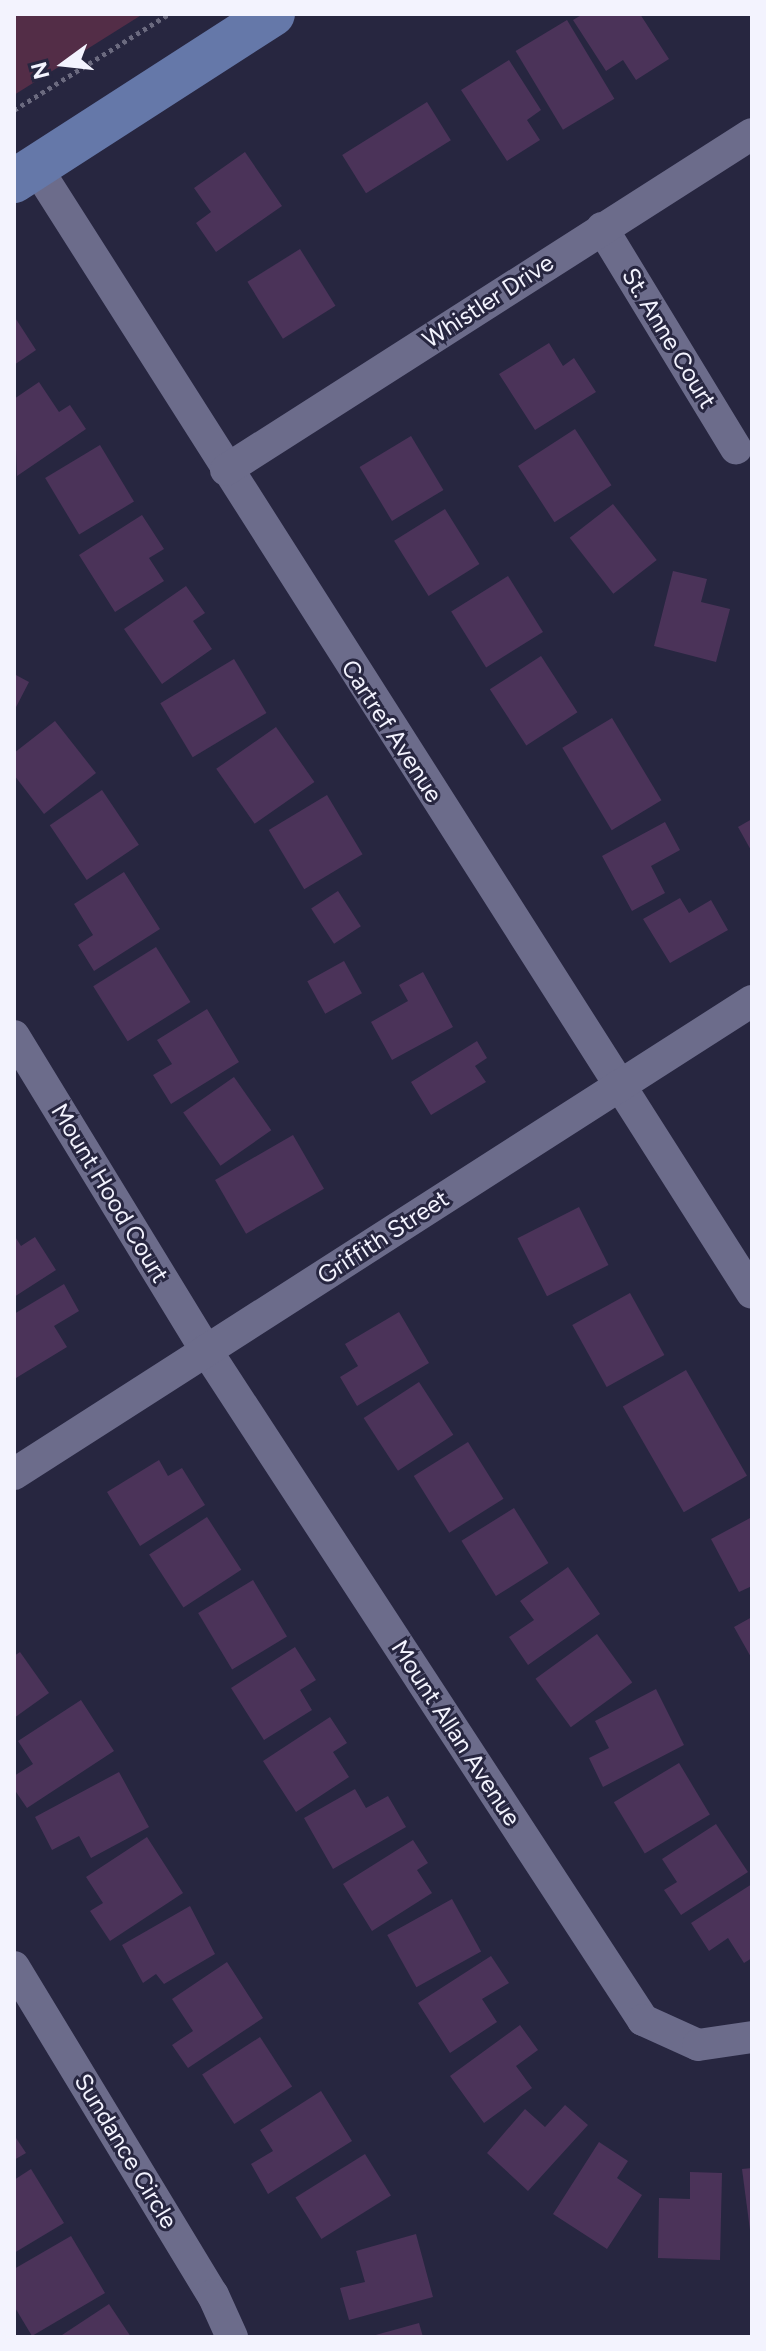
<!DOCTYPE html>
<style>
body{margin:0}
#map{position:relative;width:766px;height:2351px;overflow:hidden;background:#272640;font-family:Figtree,sans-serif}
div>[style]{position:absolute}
.green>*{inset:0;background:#532d47}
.building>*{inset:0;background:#4b3359;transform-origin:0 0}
.path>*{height:5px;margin-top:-2.5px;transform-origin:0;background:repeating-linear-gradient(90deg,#6b6a7f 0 4px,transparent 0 8px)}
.minor>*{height:32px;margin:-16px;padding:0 16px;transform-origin:16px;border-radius:16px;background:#6c6c8b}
.secondary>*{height:44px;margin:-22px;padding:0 22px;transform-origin:22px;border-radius:22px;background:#6578a9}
span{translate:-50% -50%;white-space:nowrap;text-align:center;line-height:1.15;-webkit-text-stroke:6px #272640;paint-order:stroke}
.street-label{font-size:24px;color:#f3f3fe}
.frame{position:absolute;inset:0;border:16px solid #f3f3fe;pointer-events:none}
.north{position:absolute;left:24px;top:24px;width:80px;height:80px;-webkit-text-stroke:6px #272640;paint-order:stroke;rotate:255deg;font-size:22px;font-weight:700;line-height:32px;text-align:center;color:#f3f3fe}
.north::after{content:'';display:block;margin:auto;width:28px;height:36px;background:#f3f3fe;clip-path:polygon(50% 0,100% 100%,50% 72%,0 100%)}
</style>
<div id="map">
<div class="green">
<div style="clip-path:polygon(14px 14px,143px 14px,14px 95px)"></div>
</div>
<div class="building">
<div style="clip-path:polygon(583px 14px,640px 14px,669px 59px,636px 80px,623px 60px,606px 71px,573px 20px)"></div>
<div style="left:567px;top:20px;width:92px;height:60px;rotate:59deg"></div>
<div style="clip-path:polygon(509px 60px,541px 110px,527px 120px,540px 140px,507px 161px,461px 90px)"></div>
<div style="left:427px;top:102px;width:45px;height:100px;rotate:58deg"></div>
<div style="clip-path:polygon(245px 152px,282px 206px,216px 252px,196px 223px,211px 212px,194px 188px)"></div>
<div style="left:300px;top:249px;width:67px;height:62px;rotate:58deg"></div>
<div style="clip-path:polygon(14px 316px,36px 350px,14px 365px)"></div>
<div style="clip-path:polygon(549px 343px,563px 366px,574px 358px,596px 392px,535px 430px,499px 374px)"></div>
<div style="clip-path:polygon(39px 382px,59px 412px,70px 405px,86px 429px,17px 476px,14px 399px)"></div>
<div style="left:575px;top:429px;width:67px;height:68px;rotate:57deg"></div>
<div style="left:411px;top:436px;width:63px;height:60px;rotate:59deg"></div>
<div style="left:100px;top:445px;width:66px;height:64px;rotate:59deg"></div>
<div style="left:613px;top:504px;width:71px;height:55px;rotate:52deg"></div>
<div style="left:445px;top:509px;width:65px;height:60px;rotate:58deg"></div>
<div style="clip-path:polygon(142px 515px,164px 549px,149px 558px,164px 581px,115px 612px,79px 555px)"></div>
<div style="clip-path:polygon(673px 571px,707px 579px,701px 602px,730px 609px,716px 662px,654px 646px)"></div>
<div style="left:508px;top:576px;width:66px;height:67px;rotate:58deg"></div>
<div style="clip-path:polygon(186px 586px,205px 613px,193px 621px,212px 649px,162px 684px,124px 629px)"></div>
<div style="left:541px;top:656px;width:67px;height:61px;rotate:57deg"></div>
<div style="left:234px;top:659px;width:63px;height:86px;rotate:59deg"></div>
<div style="clip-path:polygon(14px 674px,29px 682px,14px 711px)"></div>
<div style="left:612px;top:718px;width:96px;height:58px;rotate:59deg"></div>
<div style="clip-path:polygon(55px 721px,96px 773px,44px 814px,14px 775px,14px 753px)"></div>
<div style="left:276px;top:727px;width:67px;height:73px;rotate:55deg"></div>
<div style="left:102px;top:790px;width:66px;height:63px;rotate:56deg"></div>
<div style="left:327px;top:795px;width:69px;height:68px;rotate:59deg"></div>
<div style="clip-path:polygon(752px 819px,752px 852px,738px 827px)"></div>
<div style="clip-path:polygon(665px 822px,680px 850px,651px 866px,665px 893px,632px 911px,602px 856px)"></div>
<div style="clip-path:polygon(124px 872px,160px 929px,94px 971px,78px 945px,93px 935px,74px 904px)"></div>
<div style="left:338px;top:891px;width:42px;height:32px;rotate:57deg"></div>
<div style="clip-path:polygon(680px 898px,689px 913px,711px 900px,728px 930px,670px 963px,643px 919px)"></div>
<div style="left:156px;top:947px;width:65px;height:74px;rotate:58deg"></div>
<div style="left:344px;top:961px;width:37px;height:42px;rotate:61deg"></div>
<div style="clip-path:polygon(423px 972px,453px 1027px,392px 1060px,371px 1022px,408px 1001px,399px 985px)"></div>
<div style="clip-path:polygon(207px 1009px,239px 1062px,171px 1104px,153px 1075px,172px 1064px,157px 1040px)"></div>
<div style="clip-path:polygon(477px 1041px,487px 1058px,475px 1066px,486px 1082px,431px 1115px,411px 1082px)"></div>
<div style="left:234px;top:1077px;width:65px;height:62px;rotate:55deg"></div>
<div style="left:293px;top:1135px;width:62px;height:90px;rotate:60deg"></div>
<div style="left:579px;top:1207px;width:65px;height:69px;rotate:63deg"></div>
<div style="clip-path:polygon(14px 1235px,21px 1246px,35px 1237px,56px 1270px,14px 1297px)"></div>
<div style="clip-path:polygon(64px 1284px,79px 1311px,54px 1326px,67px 1347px,16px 1378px,14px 1314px)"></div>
<div style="left:630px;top:1293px;width:71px;height:66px;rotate:61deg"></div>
<div style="clip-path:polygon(399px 1312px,429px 1363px,357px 1406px,340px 1377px,358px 1366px,345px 1344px)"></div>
<div style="left:686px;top:1370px;width:122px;height:73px;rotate:60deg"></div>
<div style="left:419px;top:1382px;width:63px;height:66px;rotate:57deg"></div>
<div style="left:468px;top:1442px;width:67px;height:64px;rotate:58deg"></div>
<div style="clip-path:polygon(159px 1460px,168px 1476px,182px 1468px,205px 1505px,140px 1546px,107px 1492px)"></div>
<div style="left:514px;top:1508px;width:65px;height:62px;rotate:58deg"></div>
<div style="left:207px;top:1517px;width:63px;height:69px;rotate:57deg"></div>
<div style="clip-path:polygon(752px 1517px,752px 1586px,739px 1592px,711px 1539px)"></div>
<div style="clip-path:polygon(568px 1567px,600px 1614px,528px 1665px,509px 1637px,534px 1620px,520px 1601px)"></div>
<div style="left:253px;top:1580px;width:66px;height:64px;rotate:59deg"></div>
<div style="clip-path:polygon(752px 1617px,752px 1659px,734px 1627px)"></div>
<div style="left:597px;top:1634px;width:60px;height:76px;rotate:54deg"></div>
<div style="clip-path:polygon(295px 1647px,316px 1680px,300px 1690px,312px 1710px,264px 1740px,231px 1688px)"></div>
<div style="clip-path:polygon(20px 1652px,49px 1693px,14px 1718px,14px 1656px)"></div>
<div style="clip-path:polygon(656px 1689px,684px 1745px,603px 1787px,589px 1758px,609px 1748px,595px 1721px)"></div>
<div style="clip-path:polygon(81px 1700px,114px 1751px,27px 1808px,14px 1789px,14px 1776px,33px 1764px,18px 1741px)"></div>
<div style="clip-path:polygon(330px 1717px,347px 1743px,333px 1752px,349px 1777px,296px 1812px,263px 1761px)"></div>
<div style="left:679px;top:1763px;width:60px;height:76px;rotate:59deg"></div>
<div style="clip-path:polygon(119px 1772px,149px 1827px,91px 1858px,79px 1836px,52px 1850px,35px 1817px)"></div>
<div style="clip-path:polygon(355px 1789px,366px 1808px,388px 1796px,406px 1827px,333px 1869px,304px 1818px)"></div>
<div style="clip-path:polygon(716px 1824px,748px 1872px,681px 1915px,664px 1890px,677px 1882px,662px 1859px)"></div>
<div style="clip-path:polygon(147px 1837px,183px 1893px,110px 1941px,90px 1911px,103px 1903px,86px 1877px)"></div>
<div style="clip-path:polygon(413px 1840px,428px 1863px,417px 1870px,432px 1893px,372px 1931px,343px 1884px)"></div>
<div style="clip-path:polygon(752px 1884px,752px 1958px,744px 1963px,728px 1938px,709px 1951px,691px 1923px)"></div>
<div style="left:452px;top:1899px;width:60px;height:74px;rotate:61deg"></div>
<div style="clip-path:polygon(190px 1906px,215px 1954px,164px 1984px,156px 1974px,143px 1983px,122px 1945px)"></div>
<div style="clip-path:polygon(491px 1956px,509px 1983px,482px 1999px,497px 2022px,450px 2053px,418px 2003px)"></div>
<div style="clip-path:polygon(227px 1962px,263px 2018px,188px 2068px,172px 2045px,193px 2031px,172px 1999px)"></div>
<div style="clip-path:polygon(520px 2025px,538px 2050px,516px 2066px,532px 2088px,484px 2123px,450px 2076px)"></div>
<div style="left:260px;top:2037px;width:59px;height:69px;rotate:57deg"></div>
<div style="clip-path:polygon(321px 2091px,352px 2141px,268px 2194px,251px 2164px,273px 2151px,260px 2130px)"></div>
<div style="clip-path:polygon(565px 2105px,588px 2125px,528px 2191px,487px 2153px,525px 2109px,545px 2127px)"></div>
<div style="clip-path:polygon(14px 2135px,26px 2153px,14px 2160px)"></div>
<div style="clip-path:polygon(599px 2142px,628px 2161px,617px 2178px,642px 2195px,607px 2249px,553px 2214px)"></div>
<div style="left:365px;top:2154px;width:49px;height:82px;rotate:58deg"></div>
<div style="clip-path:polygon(752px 2168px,752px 2230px,750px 2230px,742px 2169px)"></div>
<div style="clip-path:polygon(31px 2169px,64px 2223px,14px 2253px,14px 2180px)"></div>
<div style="clip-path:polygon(690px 2172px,722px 2173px,720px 2260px,658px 2258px,659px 2198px,690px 2199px)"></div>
<div style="clip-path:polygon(416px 2234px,433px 2297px,349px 2320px,340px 2288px,365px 2282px,356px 2251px)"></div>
<div style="clip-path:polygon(71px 2236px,105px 2293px,32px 2336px,14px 2306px,14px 2269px)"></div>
<div style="clip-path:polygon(109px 2304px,131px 2337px,59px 2337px)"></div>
<div style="clip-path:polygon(419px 2323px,423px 2337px,372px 2337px,372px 2336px)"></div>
</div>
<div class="path">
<div style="left:14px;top:110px;width:182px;rotate:-31.8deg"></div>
</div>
<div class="minor">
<div style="left:36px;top:167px;width:1334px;rotate:57.55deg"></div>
<div style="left:602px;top:228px;width:258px;rotate:58.7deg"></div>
<div style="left:226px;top:470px;width:624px;rotate:-32.57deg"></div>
<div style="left:14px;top:1036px;width:368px;rotate:58.6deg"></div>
<div style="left:206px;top:1350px;width:800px;rotate:56.89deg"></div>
<div style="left:643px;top:2020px;width:60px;rotate:24.4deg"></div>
<div style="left:698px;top:2045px;width:55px;rotate:-8.4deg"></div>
<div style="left:14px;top:1474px;width:877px;rotate:-32.66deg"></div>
<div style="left:14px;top:1967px;width:384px;rotate:58.8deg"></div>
<div style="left:213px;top:2295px;width:46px;rotate:65.7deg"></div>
</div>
<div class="secondary">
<div style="left:14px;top:181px;width:308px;rotate:-32.8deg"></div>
</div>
<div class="street-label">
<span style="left:488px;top:301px;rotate:-33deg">Whistler Drive</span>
<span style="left:669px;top:338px;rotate:59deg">St. Anne Court</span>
<span style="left:392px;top:731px;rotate:57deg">Cartref Avenue</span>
<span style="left:110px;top:1193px;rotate:59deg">Mount Hood Court</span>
<span style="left:383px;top:1237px;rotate:-33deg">Griffith Street</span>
<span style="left:456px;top:1733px;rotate:57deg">Mount Allan Avenue</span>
<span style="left:126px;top:2151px;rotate:59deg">Sundance Circle</span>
</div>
<div class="frame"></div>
<div class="north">N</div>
</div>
